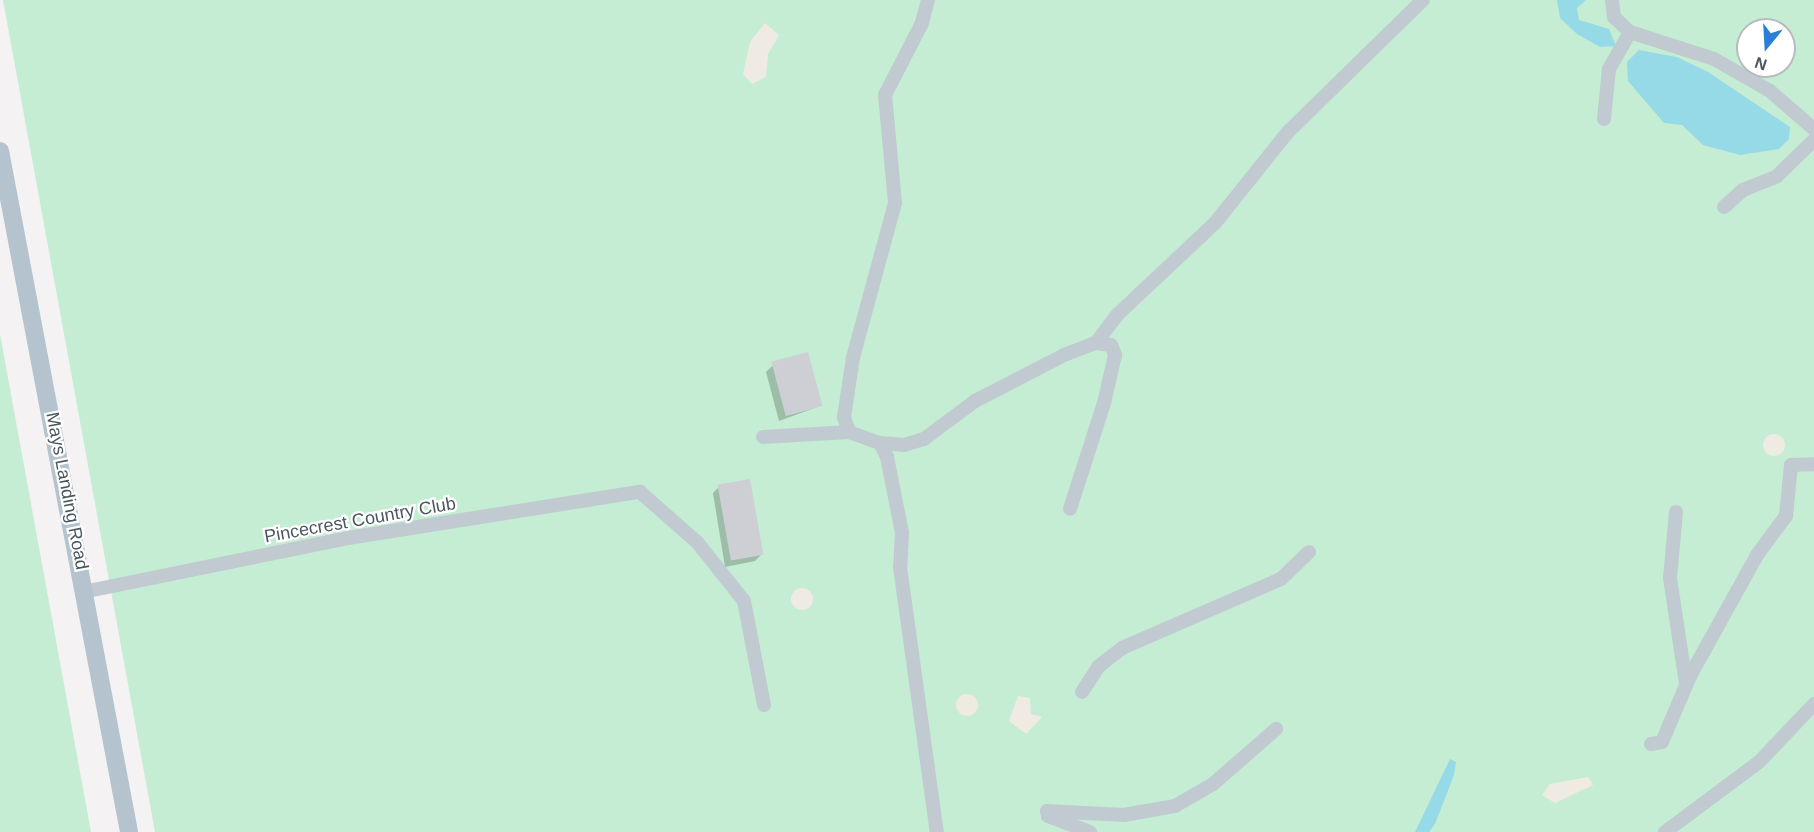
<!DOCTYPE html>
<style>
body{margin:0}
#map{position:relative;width:1814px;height:832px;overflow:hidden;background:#f4f2f2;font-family:Arial,sans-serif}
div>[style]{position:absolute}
.green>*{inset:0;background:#c5edd3}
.sand>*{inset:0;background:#f0ebe2}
.round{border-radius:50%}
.water>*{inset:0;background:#96dae7}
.shadow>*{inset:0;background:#0003}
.building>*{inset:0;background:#cdcfd4;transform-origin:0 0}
.minor>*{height:14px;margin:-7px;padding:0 7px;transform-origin:7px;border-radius:7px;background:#c1cad0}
.major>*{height:18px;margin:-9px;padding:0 9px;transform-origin:9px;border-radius:9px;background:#b4c3ce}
span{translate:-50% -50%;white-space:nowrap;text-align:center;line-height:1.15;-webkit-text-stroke:4.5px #fff;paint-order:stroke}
.street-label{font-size:18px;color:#4b565f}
.north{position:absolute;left:1736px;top:18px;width:60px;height:60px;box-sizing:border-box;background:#fff;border:2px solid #b7bbbf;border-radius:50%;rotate:198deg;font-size:16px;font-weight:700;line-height:24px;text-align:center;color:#4b565f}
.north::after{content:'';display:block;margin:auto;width:21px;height:27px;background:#287ed9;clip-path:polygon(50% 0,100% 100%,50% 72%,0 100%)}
</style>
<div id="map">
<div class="green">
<div style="clip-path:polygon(evenodd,3px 0,1814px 0,1814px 832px,155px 832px,3px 0,1748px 30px,1784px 30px,1784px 66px,1748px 66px,1748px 30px)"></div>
<div style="clip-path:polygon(0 334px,91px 832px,0 832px)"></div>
</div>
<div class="sand">
<div style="clip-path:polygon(765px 23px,779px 35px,768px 54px,766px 77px,752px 84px,743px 74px,750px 42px)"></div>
<div class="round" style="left:1763px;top:434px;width:22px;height:22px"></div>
<div class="round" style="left:791px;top:588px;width:22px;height:22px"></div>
<div class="round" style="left:956px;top:694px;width:22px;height:22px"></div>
<div style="clip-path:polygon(1018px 696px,1030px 698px,1031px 714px,1042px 717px,1026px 734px,1009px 721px)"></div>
<div style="clip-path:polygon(1588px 777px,1593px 785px,1555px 803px,1542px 795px,1550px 784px)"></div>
</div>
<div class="water">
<div style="clip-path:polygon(1557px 0,1586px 0,1577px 8px,1579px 20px,1609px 29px,1616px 46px,1600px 47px,1577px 34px,1560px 18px)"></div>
<div style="clip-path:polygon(1639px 50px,1677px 57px,1708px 72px,1790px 127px,1789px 139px,1779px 149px,1740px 155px,1703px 145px,1682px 125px,1664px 123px,1628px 81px,1627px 62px)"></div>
<div style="clip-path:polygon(1450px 759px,1456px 762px,1454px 775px,1435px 824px,1429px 832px,1415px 832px)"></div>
</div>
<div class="shadow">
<div style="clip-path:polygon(772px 366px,820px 406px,779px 421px,766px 372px)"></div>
<div style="clip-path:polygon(719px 487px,761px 555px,755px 561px,725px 567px,713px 493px)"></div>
</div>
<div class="building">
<div style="left:808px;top:352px;width:56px;height:38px;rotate:75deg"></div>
<div style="left:750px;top:479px;width:77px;height:33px;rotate:80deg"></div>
</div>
<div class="minor">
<div style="left:928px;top:0;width:24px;rotate:105deg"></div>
<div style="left:922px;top:23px;width:81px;rotate:117.2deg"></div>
<div style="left:885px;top:95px;width:108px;rotate:84.7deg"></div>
<div style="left:895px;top:203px;width:161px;rotate:105.2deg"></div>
<div style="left:853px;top:358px;width:60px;rotate:98.7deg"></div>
<div style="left:844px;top:417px;width:16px;rotate:72deg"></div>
<div style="left:849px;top:432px;width:33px;rotate:20deg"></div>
<div style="left:880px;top:443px;width:16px;rotate:63deg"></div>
<div style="left:887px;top:457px;width:77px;rotate:78.8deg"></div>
<div style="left:902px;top:533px;width:34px;rotate:93deg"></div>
<div style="left:900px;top:567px;width:268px;rotate:82.1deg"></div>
<div style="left:1630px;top:32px;width:88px;rotate:17.8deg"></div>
<div style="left:1714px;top:59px;width:64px;rotate:29.7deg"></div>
<div style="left:1770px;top:91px;width:58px;rotate:40.8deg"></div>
<div style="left:1604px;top:119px;width:50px;rotate:-84.3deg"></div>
<div style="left:1609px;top:69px;width:43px;rotate:-60.4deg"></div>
<div style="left:1630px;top:32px;width:22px;rotate:-137deg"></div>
<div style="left:1614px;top:17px;width:17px;rotate:-97deg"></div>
<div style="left:1724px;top:207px;width:25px;rotate:-42deg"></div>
<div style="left:1743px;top:190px;width:37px;rotate:-22deg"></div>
<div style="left:1777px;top:176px;width:52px;rotate:-44.2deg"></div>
<div style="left:1096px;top:343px;width:35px;rotate:-53deg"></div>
<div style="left:1117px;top:315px;width:134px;rotate:-43.2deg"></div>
<div style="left:1215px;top:223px;width:117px;rotate:-51.3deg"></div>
<div style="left:1288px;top:132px;width:189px;rotate:-44.4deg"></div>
<div style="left:763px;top:437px;width:86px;rotate:-3.3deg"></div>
<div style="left:880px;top:443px;width:24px;rotate:5deg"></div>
<div style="left:904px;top:445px;width:21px;rotate:-17deg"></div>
<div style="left:924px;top:439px;width:64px;rotate:-36.7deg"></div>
<div style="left:975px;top:401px;width:100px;rotate:-27.3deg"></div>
<div style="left:1064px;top:355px;width:34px;rotate:-21deg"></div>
<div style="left:1096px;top:343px;width:15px;rotate:8deg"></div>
<div style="left:1111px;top:345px;width:11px;rotate:68deg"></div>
<div style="left:1115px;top:355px;width:49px;rotate:102.9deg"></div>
<div style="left:1104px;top:403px;width:111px;rotate:107.8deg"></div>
<div style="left:1676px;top:512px;width:66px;rotate:95.2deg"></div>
<div style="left:1670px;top:578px;width:107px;rotate:81.4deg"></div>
<div style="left:88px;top:591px;width:265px;rotate:-11.5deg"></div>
<div style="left:348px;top:538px;width:296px;rotate:-9deg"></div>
<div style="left:640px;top:492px;width:76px;rotate:41.3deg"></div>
<div style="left:697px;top:542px;width:75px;rotate:51.5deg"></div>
<div style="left:744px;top:601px;width:106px;rotate:79.1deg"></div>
<div style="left:1082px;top:692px;width:31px;rotate:-57deg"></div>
<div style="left:1099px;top:666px;width:29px;rotate:-38deg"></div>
<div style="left:1122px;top:648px;width:173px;rotate:-23.5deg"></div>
<div style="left:1281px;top:579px;width:39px;rotate:-44deg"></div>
<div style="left:1651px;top:744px;width:11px;rotate:-10deg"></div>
<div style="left:1662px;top:742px;width:72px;rotate:-67deg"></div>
<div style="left:1690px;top:676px;width:138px;rotate:-61deg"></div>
<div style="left:1757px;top:555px;width:49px;rotate:-53.4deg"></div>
<div style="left:1786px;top:516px;width:51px;rotate:-84.4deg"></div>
<div style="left:1791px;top:465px;width:23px;rotate:-2deg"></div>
<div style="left:1090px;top:832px;width:45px;rotate:-159.1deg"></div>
<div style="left:1048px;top:816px;width:5px;rotate:-101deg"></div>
<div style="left:1047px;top:811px;width:77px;rotate:3deg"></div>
<div style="left:1124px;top:815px;width:52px;rotate:-10deg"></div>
<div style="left:1175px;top:806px;width:44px;rotate:-30.1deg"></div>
<div style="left:1213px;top:784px;width:84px;rotate:-41.1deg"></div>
<div style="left:1665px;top:832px;width:117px;rotate:-36.7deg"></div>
<div style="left:1759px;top:762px;width:80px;rotate:-46.5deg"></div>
</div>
<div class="major">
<div style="left:0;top:151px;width:693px;rotate:79.27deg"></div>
</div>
<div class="street-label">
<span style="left:67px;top:491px;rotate:79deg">Mays Landing Road</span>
<span style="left:360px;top:520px;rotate:-10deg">Pincecrest Country Club</span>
</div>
<div class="north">N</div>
</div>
